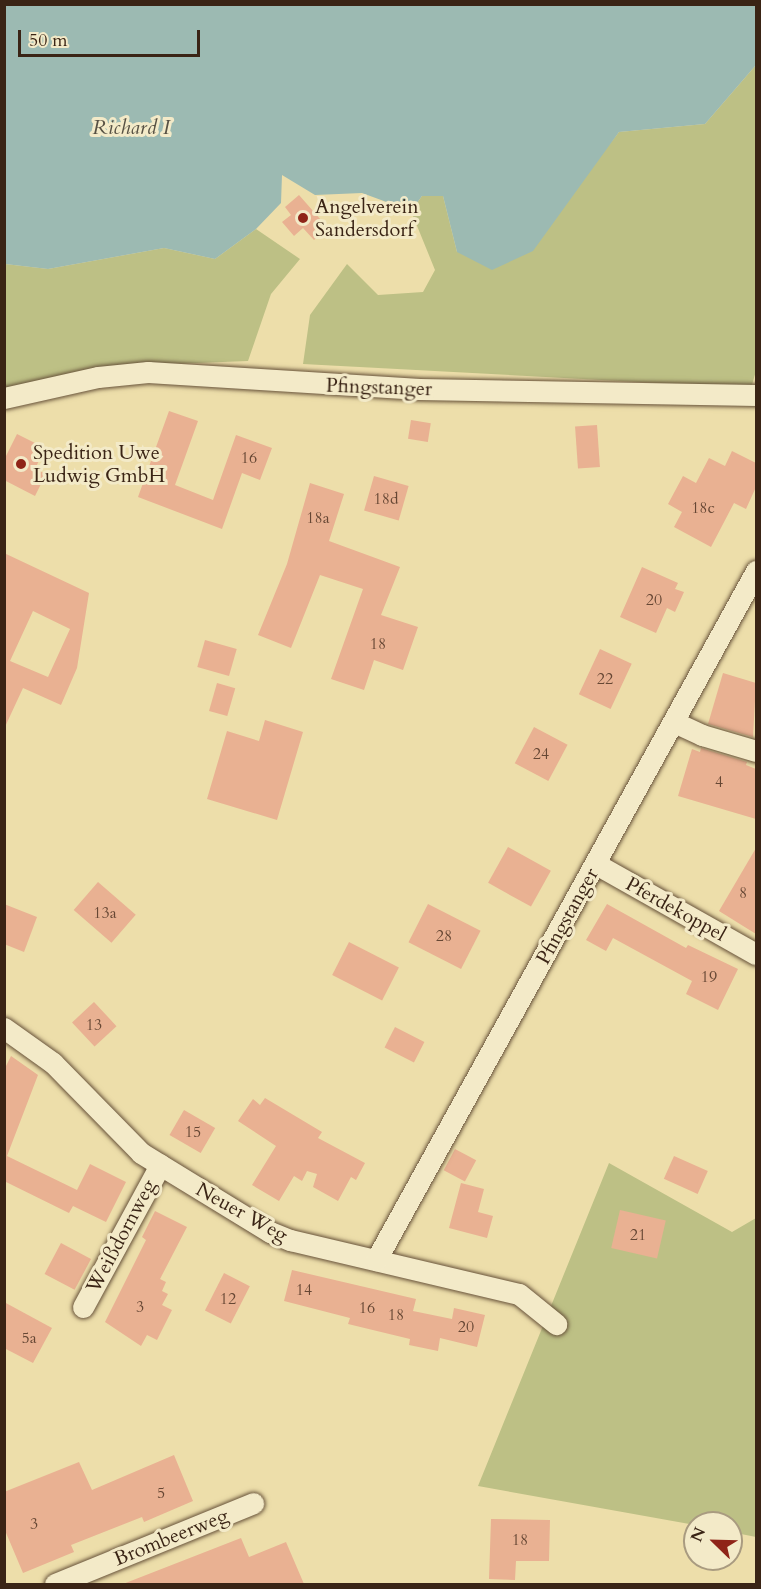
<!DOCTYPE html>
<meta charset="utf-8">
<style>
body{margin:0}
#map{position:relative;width:761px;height:1589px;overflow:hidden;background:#eddeaa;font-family:Cardo,serif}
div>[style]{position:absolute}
.green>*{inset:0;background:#bdc085}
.water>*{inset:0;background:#9cbab2}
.building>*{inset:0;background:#e9b192;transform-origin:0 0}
.roads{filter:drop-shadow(0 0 2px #67523a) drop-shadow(0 0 2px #67523a)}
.minor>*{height:21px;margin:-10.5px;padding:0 10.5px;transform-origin:10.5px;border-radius:10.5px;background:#f3eac8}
.dots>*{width:16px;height:16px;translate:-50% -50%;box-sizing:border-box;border:3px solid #f3eac8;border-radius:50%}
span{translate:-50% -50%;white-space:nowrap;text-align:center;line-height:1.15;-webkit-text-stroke:6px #f3eac8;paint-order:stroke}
.number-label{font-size:16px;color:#664734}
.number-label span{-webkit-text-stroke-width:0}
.poi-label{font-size:20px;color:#3a2415}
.left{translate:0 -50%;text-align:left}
.street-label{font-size:20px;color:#3a2415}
.water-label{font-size:21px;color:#575144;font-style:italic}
.frame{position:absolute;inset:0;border:6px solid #3a2415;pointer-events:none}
.north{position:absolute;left:683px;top:1511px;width:60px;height:60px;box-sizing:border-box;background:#f3eac8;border:2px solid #a99b80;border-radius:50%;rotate:293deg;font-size:16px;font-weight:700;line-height:24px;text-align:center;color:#3a2415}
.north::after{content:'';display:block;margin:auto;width:21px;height:27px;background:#8f2418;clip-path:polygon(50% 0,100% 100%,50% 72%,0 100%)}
.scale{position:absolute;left:18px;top:30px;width:182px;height:27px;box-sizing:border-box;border:3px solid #3a2415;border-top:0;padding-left:8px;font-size:18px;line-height:21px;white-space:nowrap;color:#3a2415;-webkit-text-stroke:4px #f3eac8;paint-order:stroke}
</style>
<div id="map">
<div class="green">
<div style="clip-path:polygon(756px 65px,756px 371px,751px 388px,303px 364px,310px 315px,347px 264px,378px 295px,423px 292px,435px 270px,411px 211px,422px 196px,443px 196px,457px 252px,588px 172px,619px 132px,705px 124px)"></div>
<div style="clip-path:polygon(256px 229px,300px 259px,271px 294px,248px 361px,120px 366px,5px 389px,5px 264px,48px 269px,164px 248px,215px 259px)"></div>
<div style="clip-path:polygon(609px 1163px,732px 1232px,756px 1218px,756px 1537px,731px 1532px,731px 1523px,695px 1525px,478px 1486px)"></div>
</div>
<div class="water">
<div style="clip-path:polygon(5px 4px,755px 5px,756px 65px,705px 124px,619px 132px,533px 251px,492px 270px,457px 252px,443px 196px,422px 196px,411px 211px,362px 193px,315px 195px,282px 175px,281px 203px,256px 229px,215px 259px,164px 248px,48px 269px,5px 264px)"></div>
</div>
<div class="building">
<div style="clip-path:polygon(299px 195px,328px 228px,314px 240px,303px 228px,294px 236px,282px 222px,291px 215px,285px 207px)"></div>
<div style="clip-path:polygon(169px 411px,198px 421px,175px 485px,213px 500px,236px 435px,272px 448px,260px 480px,242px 473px,222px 529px,138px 497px)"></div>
<div style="left:411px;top:420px;width:20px;height:19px;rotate:9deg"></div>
<div style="left:597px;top:425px;width:42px;height:22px;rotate:86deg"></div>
<div style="clip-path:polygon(17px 434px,45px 448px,35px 469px,46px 474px,35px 496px,4px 480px,4px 460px)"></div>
<div style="clip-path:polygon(732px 451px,756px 463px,756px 487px,746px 509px,734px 503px,711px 547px,674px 527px,682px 512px,668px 504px,683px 476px,696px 483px,709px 458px,725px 466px)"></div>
<div style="left:374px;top:476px;width:36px;height:36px;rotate:16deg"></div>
<div style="clip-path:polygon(310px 483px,344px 494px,329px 541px,400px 567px,381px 615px,418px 627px,403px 670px,374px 660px,364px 690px,331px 679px,363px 589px,320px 575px,291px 648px,258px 635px,287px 564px)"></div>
<div style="clip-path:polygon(evenodd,4px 553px,89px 593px,77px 668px,61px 705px,23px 688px,4px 729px,4px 553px,33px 611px,70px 629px,48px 677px,10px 661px,33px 611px)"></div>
<div style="clip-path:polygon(642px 567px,678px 583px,675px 589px,684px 592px,675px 612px,667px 608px,656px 633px,620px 617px)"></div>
<div style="left:205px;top:640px;width:33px;height:28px;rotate:16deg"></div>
<div style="left:600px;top:649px;width:35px;height:50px;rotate:25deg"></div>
<div style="clip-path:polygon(723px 673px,756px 683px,753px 737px,708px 724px)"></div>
<div style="left:217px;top:683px;width:19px;height:29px;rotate:16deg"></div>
<div style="clip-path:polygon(265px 720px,303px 732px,277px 820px,207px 799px,227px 731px,259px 741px)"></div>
<div style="left:534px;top:727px;width:38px;height:41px;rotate:28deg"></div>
<div style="clip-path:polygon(701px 748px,747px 762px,746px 765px,756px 769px,756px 819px,678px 796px,692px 749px,700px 752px)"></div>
<div style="left:508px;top:847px;width:49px;height:41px;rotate:29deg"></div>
<div style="clip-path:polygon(756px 848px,756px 934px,719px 911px)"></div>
<div style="left:98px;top:882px;width:50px;height:37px;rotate:41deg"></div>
<div style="clip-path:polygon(4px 904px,37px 917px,24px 952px,4px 944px)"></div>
<div style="left:428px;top:904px;width:59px;height:43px;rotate:27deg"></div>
<div style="clip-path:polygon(607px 904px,686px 948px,688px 945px,738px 969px,718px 1010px,686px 994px,692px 981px,613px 938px,606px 951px,586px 940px)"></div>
<div style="left:349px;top:942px;width:56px;height:37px;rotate:27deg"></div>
<div style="left:94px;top:1002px;width:33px;height:30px;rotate:47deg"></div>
<div style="left:395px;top:1027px;width:33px;height:23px;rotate:27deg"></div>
<div style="clip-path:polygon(11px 1056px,38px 1075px,7px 1156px,77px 1190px,90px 1164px,126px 1182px,106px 1222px,73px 1206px,69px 1213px,4px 1181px,4px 1070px)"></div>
<div style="clip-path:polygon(265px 1098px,322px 1132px,318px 1138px,365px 1163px,356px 1180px,351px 1177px,338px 1201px,313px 1187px,317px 1174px,307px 1171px,302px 1181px,294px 1176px,279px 1201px,252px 1185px,276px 1146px,238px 1121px,253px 1099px,260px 1105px)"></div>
<div style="left:184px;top:1110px;width:36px;height:29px;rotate:30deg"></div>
<div style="left:455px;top:1149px;width:24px;height:24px;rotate:28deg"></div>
<div style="left:674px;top:1156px;width:37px;height:25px;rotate:24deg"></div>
<div style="clip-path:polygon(461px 1183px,484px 1189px,478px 1212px,493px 1216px,487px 1238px,449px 1228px)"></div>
<div style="left:620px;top:1210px;width:47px;height:39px;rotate:13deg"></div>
<div style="clip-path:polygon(155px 1211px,187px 1227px,160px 1279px,166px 1282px,162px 1291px,168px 1294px,162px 1305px,172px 1310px,157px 1340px,147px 1335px,141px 1346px,105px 1322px,146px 1240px,142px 1237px)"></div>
<div style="left:61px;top:1243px;width:34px;height:35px;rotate:28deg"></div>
<div style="clip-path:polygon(292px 1270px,416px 1299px,413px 1311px,452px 1319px,454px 1308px,485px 1315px,477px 1347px,440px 1338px,438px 1351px,409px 1345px,410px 1339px,348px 1324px,350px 1318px,284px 1301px)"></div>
<div style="left:224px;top:1273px;width:29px;height:42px;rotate:27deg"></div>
<div style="clip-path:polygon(4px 1302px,52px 1328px,33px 1363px,4px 1348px)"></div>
<div style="clip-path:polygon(174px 1455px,193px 1501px,144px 1522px,142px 1517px,71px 1545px,74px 1552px,23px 1573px,4px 1528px,4px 1492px,79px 1462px,92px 1490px)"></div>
<div style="clip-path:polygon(491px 1519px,550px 1520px,549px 1561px,516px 1561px,515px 1580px,489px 1579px)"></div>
<div style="clip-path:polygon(241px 1538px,249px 1557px,286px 1542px,304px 1584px,123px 1584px)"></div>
</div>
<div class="roads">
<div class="minor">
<div style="left:4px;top:398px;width:96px;rotate:-12.6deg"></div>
<div style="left:98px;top:377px;width:50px;rotate:-5.7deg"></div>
<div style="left:148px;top:372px;width:272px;rotate:3.6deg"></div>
<div style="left:419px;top:389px;width:337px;rotate:1deg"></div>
<div style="left:674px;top:722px;width:31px;rotate:25deg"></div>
<div style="left:702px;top:735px;width:56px;rotate:16.5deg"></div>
<div style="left:596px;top:864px;width:184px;rotate:29.4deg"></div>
<div style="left:4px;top:1028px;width:60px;rotate:35.5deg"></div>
<div style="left:53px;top:1063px;width:126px;rotate:45.6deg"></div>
<div style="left:141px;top:1153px;width:151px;rotate:31.5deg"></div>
<div style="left:270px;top:1232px;width:22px;rotate:22deg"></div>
<div style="left:290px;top:1240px;width:235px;rotate:13.3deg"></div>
<div style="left:519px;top:1294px;width:48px;rotate:39deg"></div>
<div style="left:376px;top:1260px;width:787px;rotate:-61.12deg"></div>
<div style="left:83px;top:1307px;width:162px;rotate:-61.5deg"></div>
<div style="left:55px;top:1584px;width:214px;rotate:-22.2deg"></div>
</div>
</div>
<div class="dots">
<div style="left:303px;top:218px;background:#8f2418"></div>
<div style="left:21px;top:464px;background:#8f2418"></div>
</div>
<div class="number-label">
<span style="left:249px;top:458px">16</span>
<span style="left:386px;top:499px">18d</span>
<span style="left:703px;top:508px">18c</span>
<span style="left:318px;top:518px">18a</span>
<span style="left:654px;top:600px">20</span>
<span style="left:378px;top:644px">18</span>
<span style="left:605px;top:679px">22</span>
<span style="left:541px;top:754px">24</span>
<span style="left:719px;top:782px">4</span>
<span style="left:743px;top:893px">8</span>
<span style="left:105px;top:913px">13a</span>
<span style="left:444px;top:936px">28</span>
<span style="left:709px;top:977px">19</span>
<span style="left:94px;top:1025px">13</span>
<span style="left:193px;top:1132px">15</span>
<span style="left:638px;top:1235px">21</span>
<span style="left:304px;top:1290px">14</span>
<span style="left:228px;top:1299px">12</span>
<span style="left:140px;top:1307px">3</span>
<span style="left:367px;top:1308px">16</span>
<span style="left:396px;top:1315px">18</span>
<span style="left:466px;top:1327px">20</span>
<span style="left:29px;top:1338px">5a</span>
<span style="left:161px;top:1493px">5</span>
<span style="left:34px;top:1524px">3</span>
<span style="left:520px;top:1540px">18</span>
</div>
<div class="poi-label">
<span class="left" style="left:315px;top:218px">Angelverein<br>Sandersdorf</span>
<span class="left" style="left:33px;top:464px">Spedition Uwe<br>Ludwig GmbH</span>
</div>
<div class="street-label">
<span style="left:379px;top:387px;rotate:2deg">Pfingstanger</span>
<span style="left:676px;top:909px;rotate:29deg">Pferdekoppel</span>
<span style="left:567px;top:916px;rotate:-61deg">Pfingstanger</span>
<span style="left:242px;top:1212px;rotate:29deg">Neuer Weg</span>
<span style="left:121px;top:1236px;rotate:-62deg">Weißdornweg</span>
<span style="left:171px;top:1537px;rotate:-22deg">Brombeerweg</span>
</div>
<div class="water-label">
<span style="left:131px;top:128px">Richard I</span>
</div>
<div class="frame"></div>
<div class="north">N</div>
<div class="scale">50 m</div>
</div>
